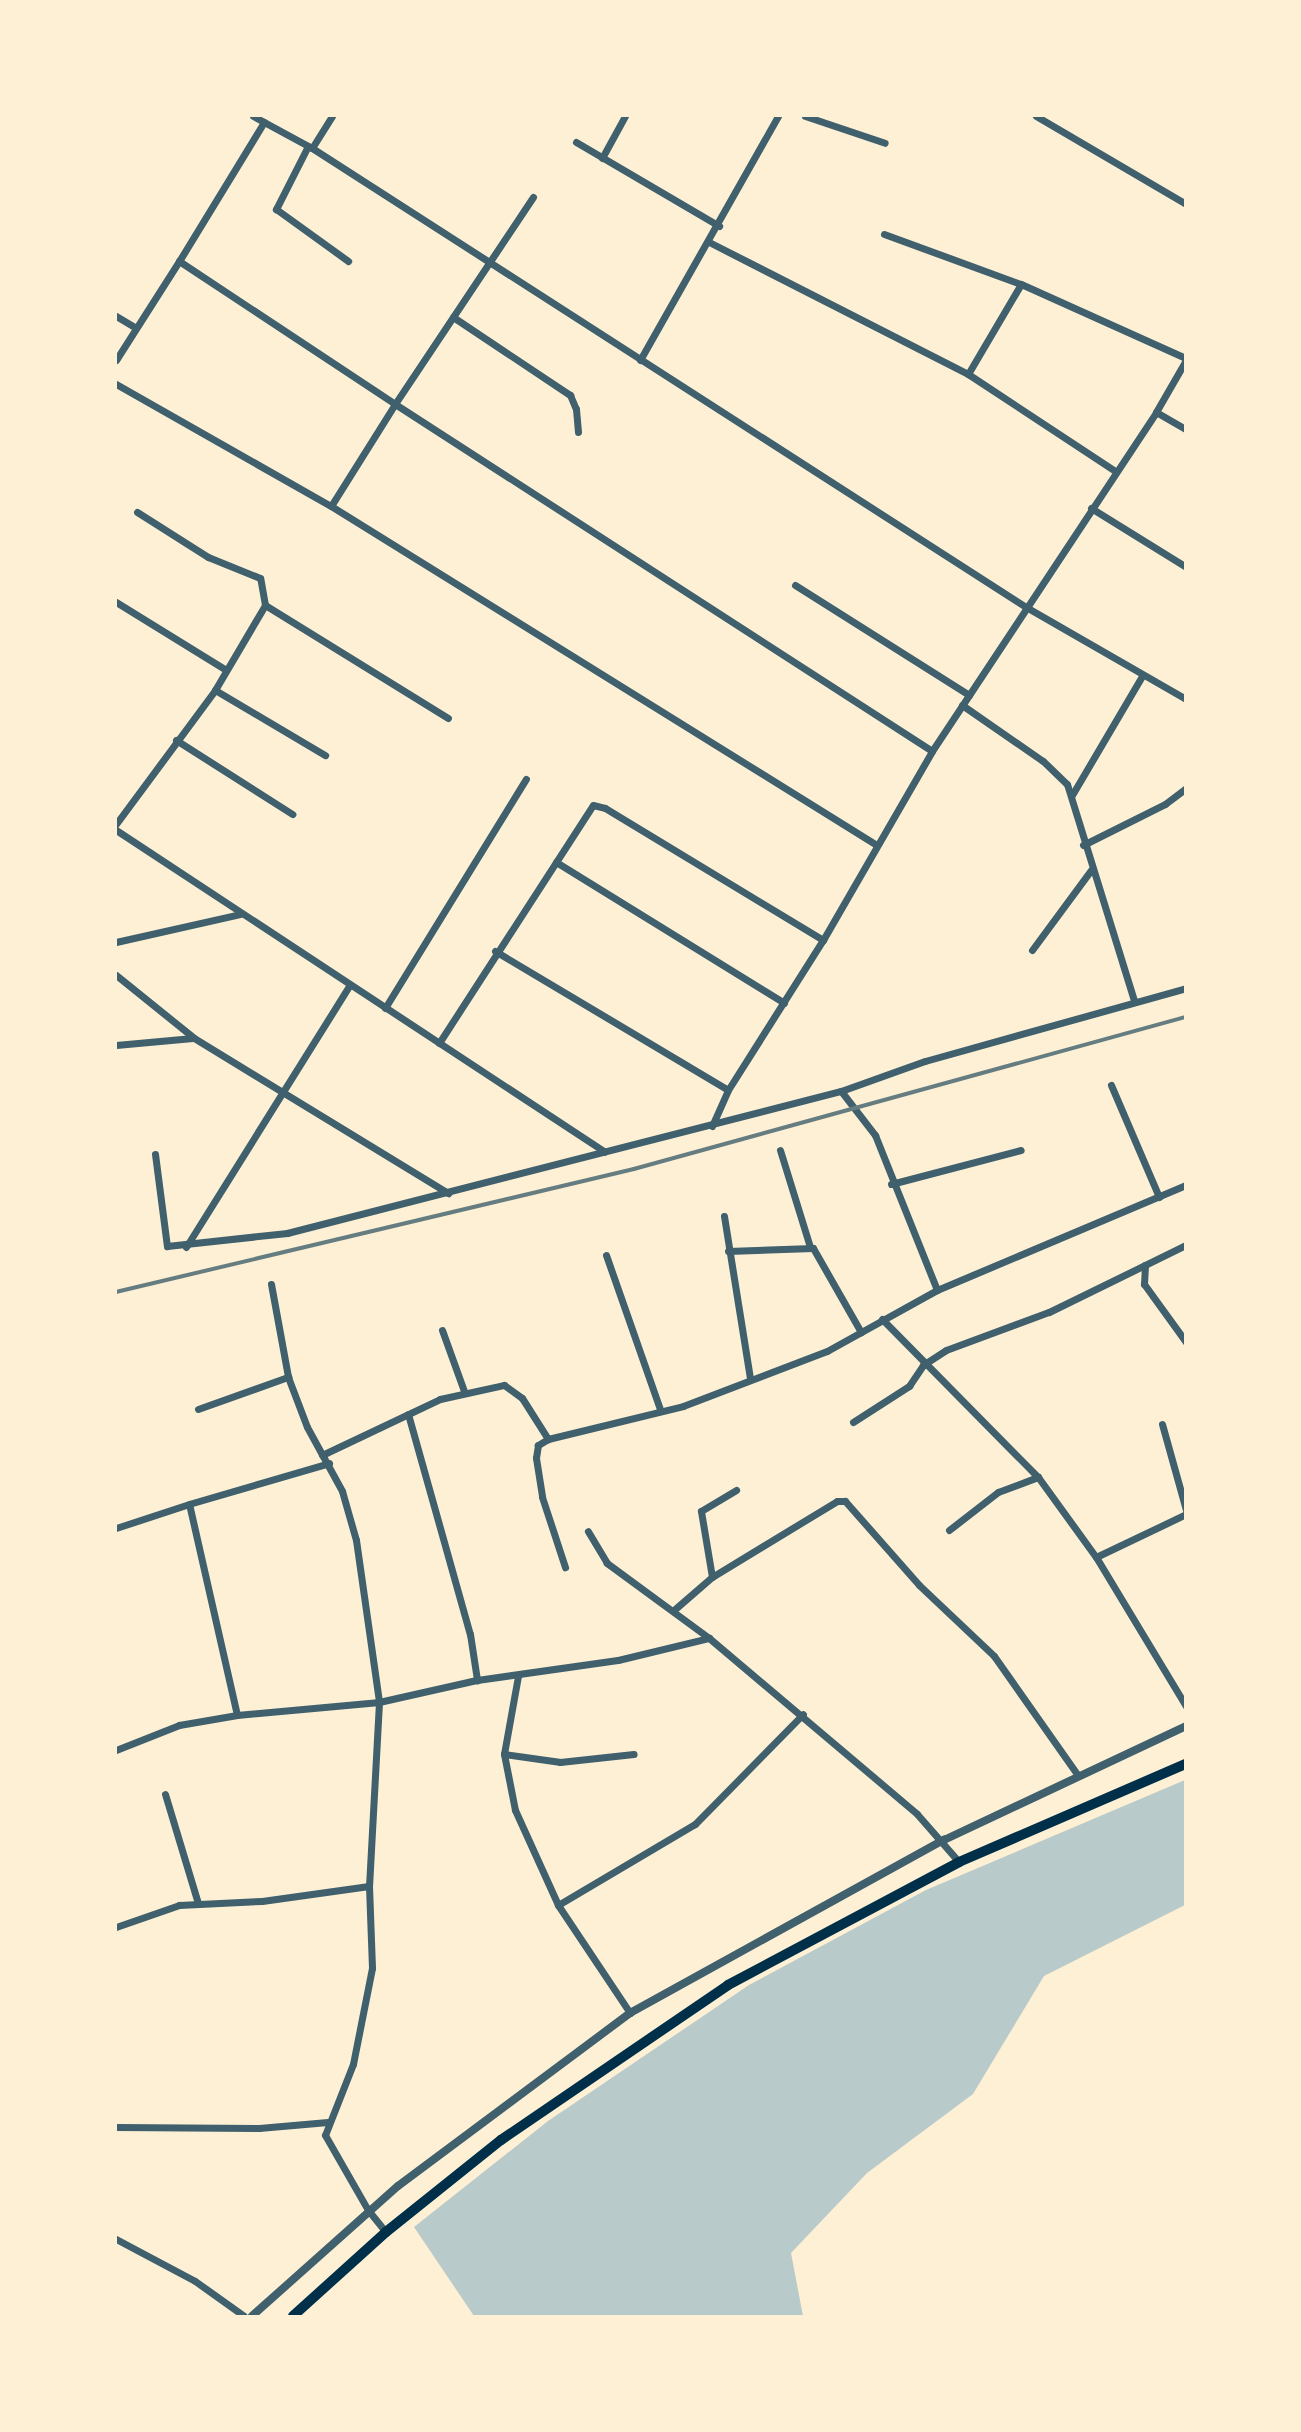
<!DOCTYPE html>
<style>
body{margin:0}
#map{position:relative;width:1301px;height:2432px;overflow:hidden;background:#fdf0d5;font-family:"Sofia Sans Condensed",sans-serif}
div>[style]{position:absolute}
.green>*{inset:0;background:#b9caca}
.minor>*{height:7px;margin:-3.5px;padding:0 3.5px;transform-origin:3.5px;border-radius:3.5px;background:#3f606c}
.tertiary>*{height:8px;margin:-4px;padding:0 4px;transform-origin:4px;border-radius:4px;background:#3f606c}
.trunk>*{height:10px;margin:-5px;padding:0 5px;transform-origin:5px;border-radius:5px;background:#003049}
.rail>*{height:3.5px;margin:-1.75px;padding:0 1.75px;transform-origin:1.75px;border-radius:1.75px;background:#657d81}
span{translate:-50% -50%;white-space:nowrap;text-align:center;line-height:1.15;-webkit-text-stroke:7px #fdf0d5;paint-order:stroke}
.frame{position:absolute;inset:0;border:117px solid #fdf0d5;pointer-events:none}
</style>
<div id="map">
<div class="green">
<div style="clip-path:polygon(1185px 1780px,1185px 1905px,1044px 1976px,973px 2094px,867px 2173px,791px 2253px,803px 2316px,474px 2316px,414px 2227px,548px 2121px,749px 1985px,926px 1890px)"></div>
</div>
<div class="minor">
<div style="left:253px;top:116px;width:67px;rotate:28.5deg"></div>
<div style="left:312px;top:148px;width:849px;rotate:32.74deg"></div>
<div style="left:1026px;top:607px;width:185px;rotate:29.9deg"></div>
<div style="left:805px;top:116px;width:84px;rotate:18.6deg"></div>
<div style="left:1036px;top:116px;width:174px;rotate:30.4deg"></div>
<div style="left:264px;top:122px;width:163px;rotate:121.4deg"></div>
<div style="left:179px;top:261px;width:259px;rotate:33.5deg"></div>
<div style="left:395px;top:404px;width:120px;rotate:122.1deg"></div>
<div style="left:576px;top:142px;width:166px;rotate:30.4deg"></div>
<div style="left:308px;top:146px;width:71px;rotate:116.9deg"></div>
<div style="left:276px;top:209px;width:89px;rotate:35.8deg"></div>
<div style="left:312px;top:148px;width:38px;rotate:-58deg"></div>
<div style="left:602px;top:158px;width:48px;rotate:-61.3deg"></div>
<div style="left:533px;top:197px;width:249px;rotate:123.7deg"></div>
<div style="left:395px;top:404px;width:639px;rotate:32.87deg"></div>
<div style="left:884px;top:234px;width:146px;rotate:20.1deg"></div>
<div style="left:1021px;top:284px;width:181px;rotate:24.2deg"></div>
<div style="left:709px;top:242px;width:291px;rotate:27deg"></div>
<div style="left:968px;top:374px;width:176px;rotate:33.4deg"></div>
<div style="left:116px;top:316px;width:23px;rotate:31deg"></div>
<div style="left:453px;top:317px;width:141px;rotate:33.7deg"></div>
<div style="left:570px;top:395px;width:15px;rotate:67deg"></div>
<div style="left:576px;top:409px;width:23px;rotate:85deg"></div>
<div style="left:116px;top:360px;width:117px;rotate:-57.5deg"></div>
<div style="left:640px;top:360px;width:280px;rotate:-60.5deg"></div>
<div style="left:968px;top:374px;width:104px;rotate:-59.5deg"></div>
<div style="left:116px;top:384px;width:247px;rotate:29.6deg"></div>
<div style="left:331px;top:506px;width:640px;rotate:31.85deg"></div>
<div style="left:1156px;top:412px;width:34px;rotate:30deg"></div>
<div style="left:1091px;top:508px;width:112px;rotate:31.8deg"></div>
<div style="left:795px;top:585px;width:206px;rotate:32.3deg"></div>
<div style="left:116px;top:602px;width:129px;rotate:31.7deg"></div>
<div style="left:265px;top:605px;width:215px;rotate:31.7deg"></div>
<div style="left:215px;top:690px;width:128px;rotate:30.6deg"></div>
<div style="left:962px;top:705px;width:98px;rotate:34.7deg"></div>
<div style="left:1043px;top:761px;width:33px;rotate:44deg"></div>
<div style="left:1067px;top:784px;width:227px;rotate:72.8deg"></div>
<div style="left:176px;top:740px;width:138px;rotate:32.5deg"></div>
<div style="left:1072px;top:795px;width:138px;rotate:-59.5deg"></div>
<div style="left:116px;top:824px;width:167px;rotate:-53.5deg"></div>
<div style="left:215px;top:690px;width:99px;rotate:-59.5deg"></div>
<div style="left:265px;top:605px;width:27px;rotate:-100deg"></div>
<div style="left:260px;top:578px;width:56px;rotate:-158deg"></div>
<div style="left:208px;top:557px;width:84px;rotate:-147.6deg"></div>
<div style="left:116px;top:830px;width:585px;rotate:33.36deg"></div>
<div style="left:1083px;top:845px;width:92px;rotate:-26.6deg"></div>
<div style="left:1165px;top:804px;width:26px;rotate:-37deg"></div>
<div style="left:556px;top:862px;width:268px;rotate:31.7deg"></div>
<div style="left:116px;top:942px;width:127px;rotate:-12.7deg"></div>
<div style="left:1032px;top:950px;width:99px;rotate:-53.6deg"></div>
<div style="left:495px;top:951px;width:271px;rotate:30.8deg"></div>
<div style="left:116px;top:975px;width:100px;rotate:38.9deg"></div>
<div style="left:194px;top:1038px;width:298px;rotate:31.4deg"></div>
<div style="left:385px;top:1008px;width:269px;rotate:-58.4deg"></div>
<div style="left:439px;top:1043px;width:283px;rotate:-57.1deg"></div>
<div style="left:593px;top:805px;width:12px;rotate:14deg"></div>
<div style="left:605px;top:808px;width:255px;rotate:31.2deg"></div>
<div style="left:116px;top:1045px;width:77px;rotate:-5.2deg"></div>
<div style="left:1111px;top:1085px;width:122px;rotate:66.8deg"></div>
<div style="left:841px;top:1091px;width:56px;rotate:52.3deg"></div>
<div style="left:875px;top:1135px;width:167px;rotate:68.2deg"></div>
<div style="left:712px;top:1126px;width:39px;rotate:-66deg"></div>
<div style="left:728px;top:1090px;width:178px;rotate:-57.7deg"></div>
<div style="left:823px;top:940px;width:218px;rotate:-60deg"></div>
<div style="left:932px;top:751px;width:406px;rotate:-56.5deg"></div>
<div style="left:1156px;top:412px;width:60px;rotate:-60deg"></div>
<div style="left:780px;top:1150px;width:102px;rotate:72.8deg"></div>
<div style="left:155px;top:1154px;width:93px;rotate:82.6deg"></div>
<div style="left:167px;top:1246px;width:121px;rotate:-6.2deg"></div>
<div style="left:287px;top:1233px;width:572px;rotate:-14.38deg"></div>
<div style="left:841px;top:1091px;width:89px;rotate:-19.7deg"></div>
<div style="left:925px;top:1061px;width:271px;rotate:-15.6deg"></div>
<div style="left:891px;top:1184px;width:134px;rotate:-14.7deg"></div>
<div style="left:724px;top:1216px;width:165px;rotate:80.9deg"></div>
<div style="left:186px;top:1247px;width:309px;rotate:-58deg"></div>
<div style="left:728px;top:1251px;width:85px;rotate:-2deg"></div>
<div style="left:813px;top:1248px;width:97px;rotate:60.3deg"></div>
<div style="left:606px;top:1255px;width:163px;rotate:70.7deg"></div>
<div style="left:1145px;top:1265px;width:19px;rotate:93deg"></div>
<div style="left:1144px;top:1284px;width:72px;rotate:54.1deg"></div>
<div style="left:271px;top:1284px;width:95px;rotate:79.6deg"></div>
<div style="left:288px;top:1377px;width:53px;rotate:69.2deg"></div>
<div style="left:307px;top:1427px;width:73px;rotate:61.3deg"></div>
<div style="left:342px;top:1491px;width:51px;rotate:74.1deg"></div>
<div style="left:356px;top:1540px;width:164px;rotate:81.9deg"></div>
<div style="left:379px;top:1702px;width:100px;rotate:-12.7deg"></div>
<div style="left:477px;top:1680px;width:142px;rotate:-8.1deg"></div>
<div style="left:618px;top:1660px;width:94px;rotate:-13.6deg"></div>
<div style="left:709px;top:1638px;width:127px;rotate:-143.7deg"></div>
<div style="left:607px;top:1563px;width:37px;rotate:-121deg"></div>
<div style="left:882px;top:1319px;width:222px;rotate:45.4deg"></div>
<div style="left:1038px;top:1477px;width:99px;rotate:54.1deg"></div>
<div style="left:1096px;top:1557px;width:174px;rotate:58.9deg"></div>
<div style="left:442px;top:1330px;width:65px;rotate:70.2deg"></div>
<div style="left:198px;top:1409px;width:96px;rotate:-19.6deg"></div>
<div style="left:408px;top:1414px;width:229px;rotate:74.3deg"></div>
<div style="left:470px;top:1634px;width:47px;rotate:81.3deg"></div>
<div style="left:853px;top:1422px;width:67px;rotate:-32.7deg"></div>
<div style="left:909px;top:1386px;width:25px;rotate:-56deg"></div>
<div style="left:923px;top:1365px;width:27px;rotate:-33deg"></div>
<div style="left:946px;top:1350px;width:110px;rotate:-20.3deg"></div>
<div style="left:1049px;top:1312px;width:153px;rotate:-26.1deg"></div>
<div style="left:1162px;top:1424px;width:89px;rotate:74.4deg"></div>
<div style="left:548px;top:1439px;width:12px;rotate:149deg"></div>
<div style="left:538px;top:1445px;width:13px;rotate:99deg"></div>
<div style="left:536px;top:1458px;width:39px;rotate:81deg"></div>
<div style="left:542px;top:1497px;width:74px;rotate:71.8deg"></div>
<div style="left:322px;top:1455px;width:131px;rotate:-25.4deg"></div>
<div style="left:440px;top:1399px;width:66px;rotate:-12.3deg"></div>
<div style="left:504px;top:1385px;width:22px;rotate:36deg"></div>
<div style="left:522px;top:1398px;width:49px;rotate:57.6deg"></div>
<div style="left:548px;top:1439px;width:139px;rotate:-13.7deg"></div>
<div style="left:683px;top:1406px;width:154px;rotate:-20.9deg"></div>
<div style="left:827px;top:1351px;width:126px;rotate:-29deg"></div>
<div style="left:937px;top:1290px;width:270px;rotate:-22.9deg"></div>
<div style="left:116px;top:1528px;width:77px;rotate:-18.2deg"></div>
<div style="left:949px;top:1530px;width:62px;rotate:-37.8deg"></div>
<div style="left:998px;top:1492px;width:43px;rotate:-20.6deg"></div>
<div style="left:1096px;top:1557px;width:100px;rotate:-25.5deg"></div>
<div style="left:712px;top:1577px;width:67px;rotate:-99.5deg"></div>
<div style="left:701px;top:1511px;width:41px;rotate:-31deg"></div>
<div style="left:675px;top:1609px;width:49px;rotate:-40.9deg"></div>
<div style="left:712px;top:1577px;width:146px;rotate:-31.3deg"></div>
<div style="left:837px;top:1501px;width:8px"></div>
<div style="left:845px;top:1501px;width:112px;rotate:48.6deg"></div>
<div style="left:919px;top:1585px;width:103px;rotate:43.4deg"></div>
<div style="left:994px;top:1656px;width:144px;rotate:54.9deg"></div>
<div style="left:709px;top:1638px;width:272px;rotate:40.2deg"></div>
<div style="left:917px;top:1814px;width:64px;rotate:48.8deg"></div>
<div style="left:518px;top:1676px;width:79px;rotate:100.2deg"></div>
<div style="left:504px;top:1754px;width:57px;rotate:78.9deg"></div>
<div style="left:515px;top:1810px;width:104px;rotate:65.6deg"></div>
<div style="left:558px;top:1905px;width:130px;rotate:56.3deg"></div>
<div style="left:237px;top:1715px;width:216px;rotate:-102.8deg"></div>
<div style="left:189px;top:1504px;width:146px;rotate:-16.3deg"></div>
<div style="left:116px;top:1750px;width:68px;rotate:-21.6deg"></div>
<div style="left:179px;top:1725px;width:59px;rotate:-9.8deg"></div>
<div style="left:237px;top:1715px;width:143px;rotate:-5.2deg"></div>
<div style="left:379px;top:1702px;width:184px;rotate:93.1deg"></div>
<div style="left:369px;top:1886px;width:82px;rotate:87.9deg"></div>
<div style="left:372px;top:1968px;width:98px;rotate:101.2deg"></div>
<div style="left:353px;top:2064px;width:76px;rotate:111.5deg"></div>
<div style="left:325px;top:2135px;width:86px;rotate:60.2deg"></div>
<div style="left:368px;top:2210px;width:28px;rotate:51deg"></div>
<div style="left:504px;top:1754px;width:57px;rotate:8.1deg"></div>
<div style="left:560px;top:1762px;width:74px;rotate:-6.2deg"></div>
<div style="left:165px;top:1794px;width:114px;rotate:73.2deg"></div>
<div style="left:558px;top:1905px;width:159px;rotate:-30.6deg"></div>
<div style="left:695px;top:1824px;width:154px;rotate:-45.5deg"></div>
<div style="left:116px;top:1927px;width:67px;rotate:-19.2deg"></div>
<div style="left:179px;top:1905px;width:83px;rotate:-2.8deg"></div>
<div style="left:262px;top:1901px;width:108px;rotate:-8deg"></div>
<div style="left:116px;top:2127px;width:143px;rotate:0.4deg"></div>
<div style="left:259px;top:2128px;width:69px;rotate:-5deg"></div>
<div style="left:116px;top:2239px;width:89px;rotate:28deg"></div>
<div style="left:195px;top:2281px;width:60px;rotate:35.5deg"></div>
</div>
<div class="tertiary">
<div style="left:252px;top:2316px;width:195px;rotate:-41.7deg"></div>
<div style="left:398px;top:2186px;width:289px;rotate:-36.7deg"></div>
<div style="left:630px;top:2013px;width:359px;rotate:-28.9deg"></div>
<div style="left:944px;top:1840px;width:268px;rotate:-25.2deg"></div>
</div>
<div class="trunk">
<div style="left:293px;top:2316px;width:125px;rotate:-42.1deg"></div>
<div style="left:386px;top:2232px;width:147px;rotate:-38.7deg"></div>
<div style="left:501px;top:2140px;width:275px;rotate:-34.3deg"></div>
<div style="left:728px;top:1985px;width:262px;rotate:-28deg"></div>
<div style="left:959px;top:1862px;width:247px;rotate:-23.4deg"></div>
</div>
<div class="rail">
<div style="left:116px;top:1292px;width:532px;rotate:-13.36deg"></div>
<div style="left:634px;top:1169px;width:573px;rotate:-15.4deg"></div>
</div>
<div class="frame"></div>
</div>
